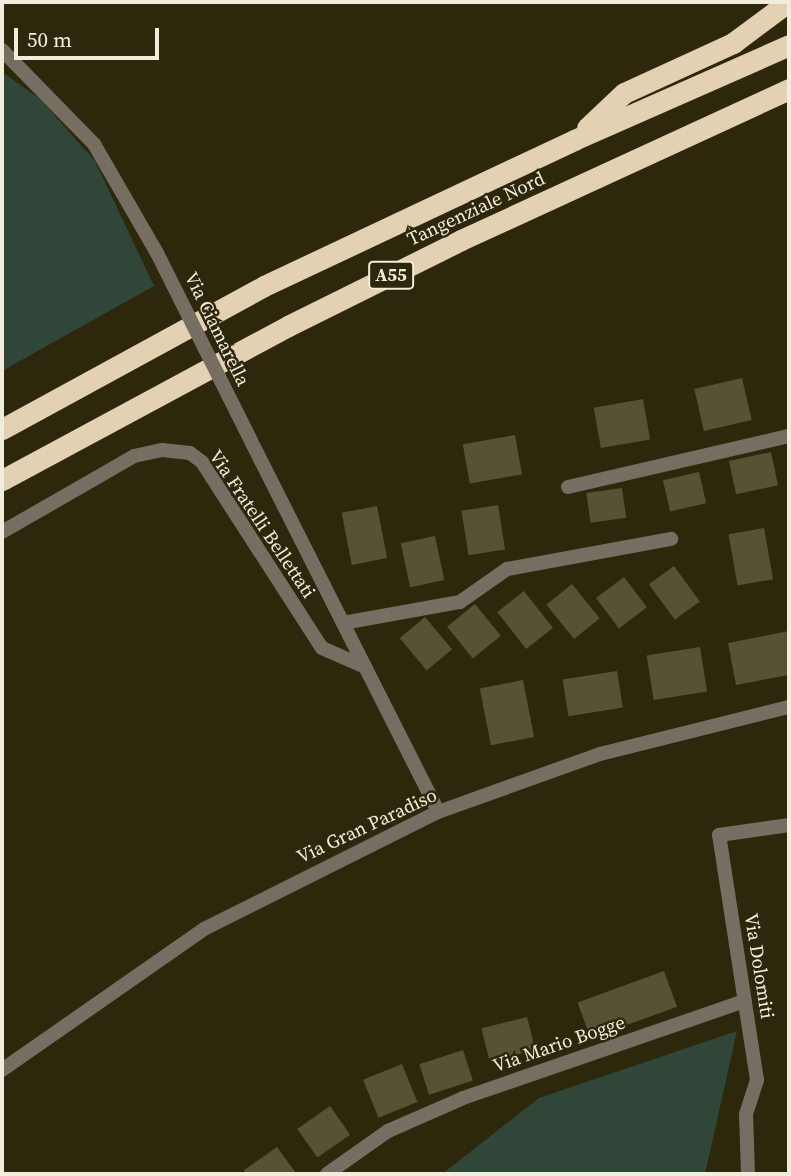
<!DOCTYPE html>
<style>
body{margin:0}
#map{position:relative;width:791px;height:1176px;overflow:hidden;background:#2d280b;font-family:"Source Serif 4",serif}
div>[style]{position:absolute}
.green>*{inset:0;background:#2f4639}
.building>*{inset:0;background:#575234;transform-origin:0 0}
.street>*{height:14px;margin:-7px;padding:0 7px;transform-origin:7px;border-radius:7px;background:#766e62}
.highway>*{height:21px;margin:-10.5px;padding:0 10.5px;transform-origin:10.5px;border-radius:10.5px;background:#e4d0b2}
.street-bridge>*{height:14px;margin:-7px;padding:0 7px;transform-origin:7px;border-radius:7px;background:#766e62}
span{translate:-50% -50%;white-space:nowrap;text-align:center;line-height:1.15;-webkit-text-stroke:5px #2d280b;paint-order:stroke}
.shield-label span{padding:2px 5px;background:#2d280b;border:2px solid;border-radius:5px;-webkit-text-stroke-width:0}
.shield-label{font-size:18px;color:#f0eddc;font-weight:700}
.street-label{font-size:19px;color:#f0eddc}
.frame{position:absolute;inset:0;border:4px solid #f0eddc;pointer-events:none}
.scale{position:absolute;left:14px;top:28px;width:145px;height:32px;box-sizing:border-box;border:4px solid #f0eddc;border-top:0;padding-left:9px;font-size:21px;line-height:24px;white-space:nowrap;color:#f0eddc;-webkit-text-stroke:5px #2d280b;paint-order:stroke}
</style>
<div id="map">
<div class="green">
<div style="clip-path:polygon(2px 72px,40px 99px,95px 161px,154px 286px,2px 371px)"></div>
<div style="clip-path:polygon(737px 1031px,705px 1174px,442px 1174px,539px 1098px)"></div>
</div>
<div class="building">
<div style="left:742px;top:378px;width:43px;height:49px;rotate:77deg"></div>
<div style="left:643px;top:399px;width:41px;height:50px;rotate:80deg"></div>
<div style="left:515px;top:435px;width:40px;height:53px;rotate:80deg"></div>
<div style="left:771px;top:452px;width:34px;height:43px;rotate:78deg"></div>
<div style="left:699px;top:472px;width:32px;height:37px;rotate:77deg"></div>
<div style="left:622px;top:488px;width:30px;height:36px;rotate:82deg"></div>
<div style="left:498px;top:505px;width:45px;height:37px;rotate:81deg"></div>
<div style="left:377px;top:506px;width:53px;height:36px;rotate:79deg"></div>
<div style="left:764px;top:528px;width:52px;height:36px;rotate:80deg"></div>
<div style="left:435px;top:536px;width:45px;height:35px;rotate:78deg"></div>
<div style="left:674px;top:566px;width:44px;height:31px;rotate:54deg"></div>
<div style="left:624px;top:577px;width:38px;height:35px;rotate:53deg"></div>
<div style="left:572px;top:584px;width:44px;height:33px;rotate:51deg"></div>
<div style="left:524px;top:591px;width:47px;height:34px;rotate:52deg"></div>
<div style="left:475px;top:604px;width:41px;height:36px;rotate:51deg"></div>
<div style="left:425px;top:617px;width:42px;height:33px;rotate:50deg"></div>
<div style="clip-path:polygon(789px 631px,789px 675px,736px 685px,728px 643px)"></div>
<div style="left:700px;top:647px;width:45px;height:54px;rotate:81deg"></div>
<div style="left:617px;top:671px;width:37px;height:55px;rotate:81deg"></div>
<div style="left:523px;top:680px;width:58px;height:44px;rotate:79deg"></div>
<div style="left:664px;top:971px;width:38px;height:92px;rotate:70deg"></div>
<div style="left:527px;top:1017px;width:34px;height:47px;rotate:76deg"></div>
<div style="left:463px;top:1050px;width:32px;height:46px;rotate:72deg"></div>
<div style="left:402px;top:1064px;width:41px;height:42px;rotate:68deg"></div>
<div style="left:330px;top:1106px;width:35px;height:40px;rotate:55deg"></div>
<div style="clip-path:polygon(277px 1147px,296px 1173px,246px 1174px,244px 1170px)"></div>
</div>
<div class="street">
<div style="left:2px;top:50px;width:132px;rotate:45.6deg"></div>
<div style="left:94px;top:144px;width:126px;rotate:60deg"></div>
<div style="left:251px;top:441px;width:415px;rotate:63.2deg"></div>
<div style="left:568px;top:487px;width:227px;rotate:-13deg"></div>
<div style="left:2px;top:532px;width:152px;rotate:-29.9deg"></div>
<div style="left:134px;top:456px;width:29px;rotate:-12deg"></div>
<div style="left:162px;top:450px;width:28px;rotate:6deg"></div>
<div style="left:190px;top:453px;width:15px;rotate:37deg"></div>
<div style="left:202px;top:462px;width:221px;rotate:57.2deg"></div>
<div style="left:322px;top:648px;width:47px;rotate:23.8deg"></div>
<div style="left:343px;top:623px;width:119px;rotate:-10.2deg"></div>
<div style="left:460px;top:602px;width:57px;rotate:-35.1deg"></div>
<div style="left:507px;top:569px;width:167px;rotate:-10.4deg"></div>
<div style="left:2px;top:1070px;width:246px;rotate:-34.9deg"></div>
<div style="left:204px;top:929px;width:262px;rotate:-26.6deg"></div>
<div style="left:438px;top:812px;width:172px;rotate:-19.7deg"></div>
<div style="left:600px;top:754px;width:195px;rotate:-14deg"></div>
<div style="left:327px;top:1174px;width:75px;rotate:-35.2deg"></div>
<div style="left:388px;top:1131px;width:82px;rotate:-23.7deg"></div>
<div style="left:463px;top:1098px;width:298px;rotate:-19deg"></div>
<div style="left:748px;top:1174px;width:60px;rotate:-91.9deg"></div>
<div style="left:746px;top:1114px;width:36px;rotate:-72deg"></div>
<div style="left:757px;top:1080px;width:248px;rotate:-98.8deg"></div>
<div style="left:719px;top:835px;width:71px;rotate:-8.1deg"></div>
</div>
<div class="highway">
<div style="left:587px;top:128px;width:51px;rotate:-43.4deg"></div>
<div style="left:624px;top:93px;width:120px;rotate:-24.6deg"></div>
<div style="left:733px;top:43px;width:69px;rotate:-36.7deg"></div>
<div style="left:2px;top:429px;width:298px;rotate:-28.6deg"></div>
<div style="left:264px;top:286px;width:343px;rotate:-25.2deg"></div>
<div style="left:574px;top:140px;width:235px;rotate:-23.8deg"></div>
<div style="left:2px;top:480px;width:325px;rotate:-28.3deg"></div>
<div style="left:288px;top:326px;width:193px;rotate:-26.4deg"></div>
<div style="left:461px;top:240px;width:361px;rotate:-24.7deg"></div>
</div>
<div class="street-bridge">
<div style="left:157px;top:253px;width:210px;rotate:63.4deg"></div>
</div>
<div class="shield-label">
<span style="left:391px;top:275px">A55</span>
</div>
<div class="street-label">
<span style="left:476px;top:209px;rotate:-25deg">Tangenziale Nord</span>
<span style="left:217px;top:329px;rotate:64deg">Via Ciamarella</span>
<span style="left:262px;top:524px;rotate:56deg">Via Fratelli Bellettati</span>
<span style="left:367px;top:826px;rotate:-25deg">Via Gran Paradiso</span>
<span style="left:759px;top:966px;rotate:81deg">Via Dolomiti</span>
<span style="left:559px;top:1044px;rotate:-19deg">Via Mario Bogge</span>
</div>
<div class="frame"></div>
<div class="scale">50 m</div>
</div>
